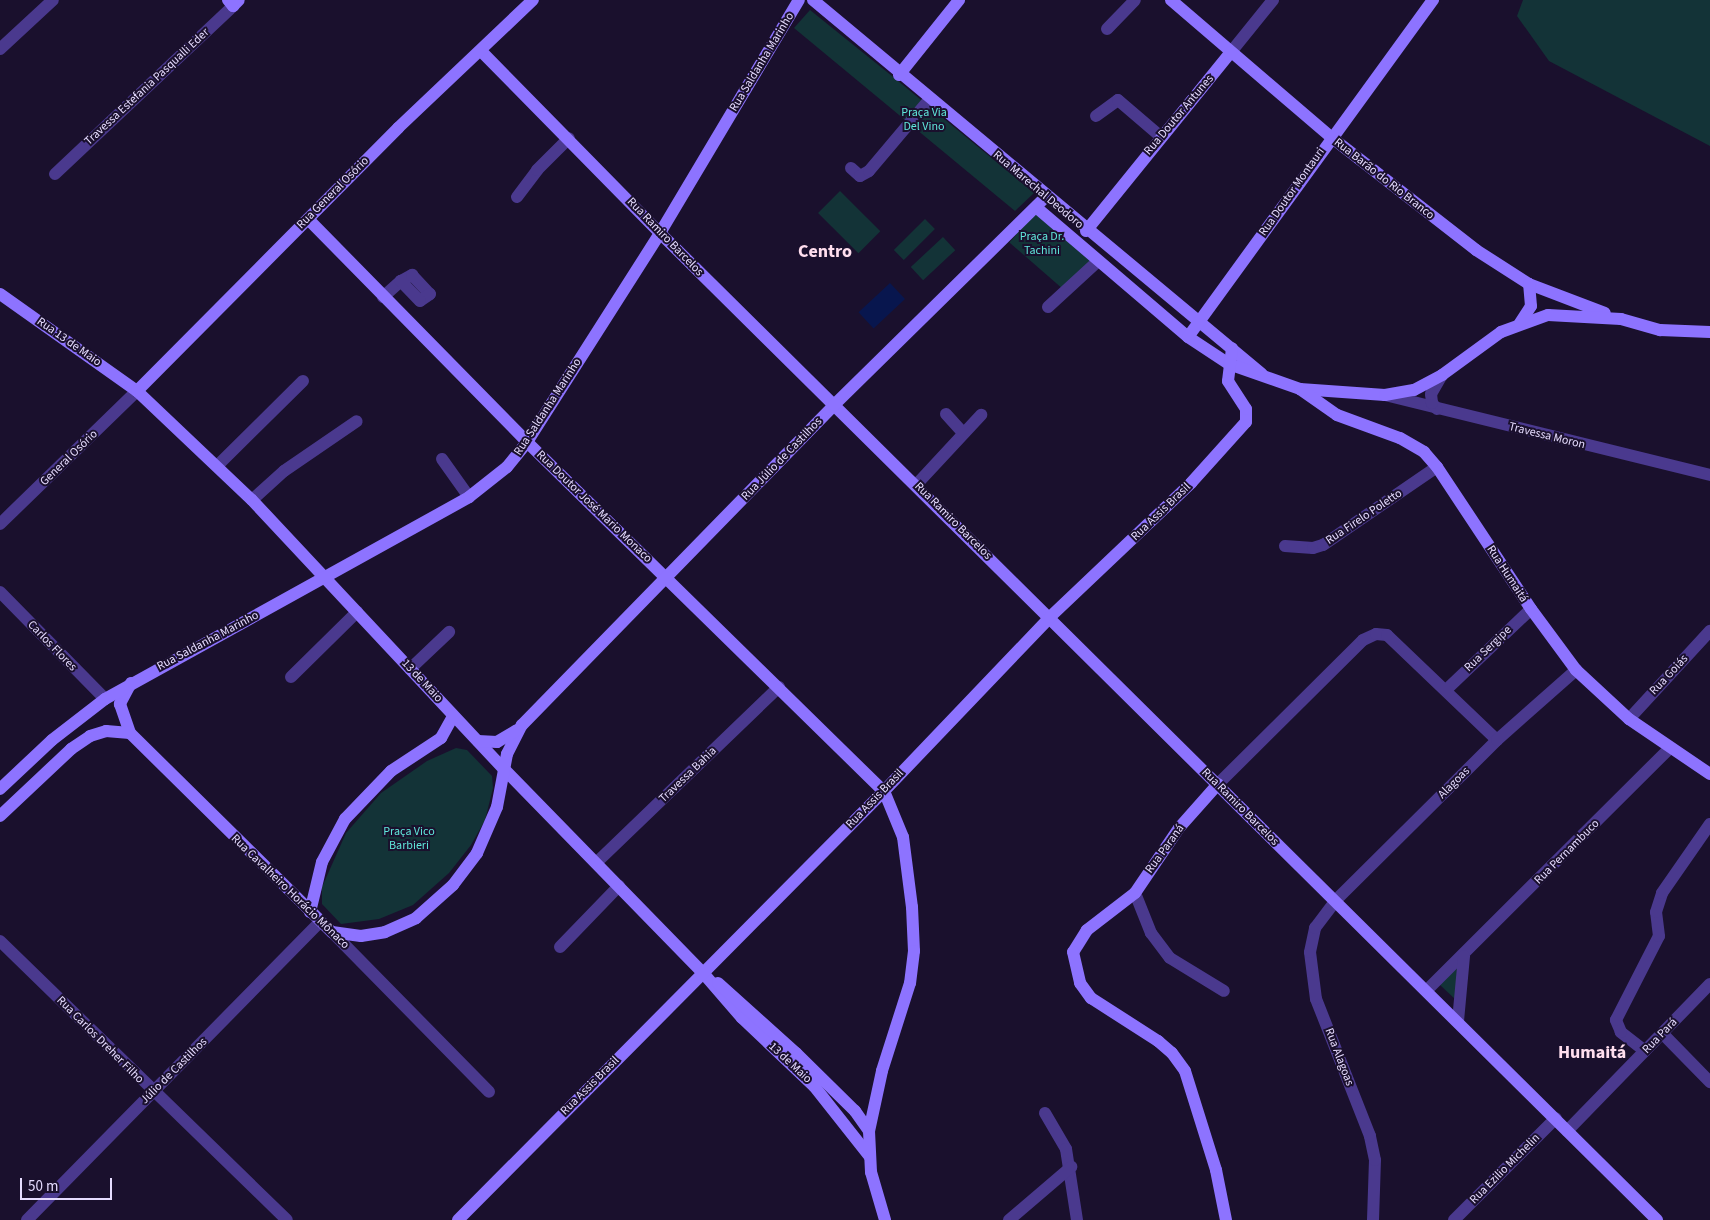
<!DOCTYPE html>
<meta charset="utf-8">
<style>
body{margin:0}
#map{position:relative;width:1710px;height:1220px;overflow:hidden;background:#1a102d;font-family:"Source Sans 3",sans-serif}
div>[style]{position:absolute}
.green>*{inset:0;background:#133337;transform-origin:0 0}
.water>*{inset:0;background:#08164e;transform-origin:0 0}
.street>*{height:12px;margin:-6px;padding:0 6px;transform-origin:6px;border-radius:6px;background:#4a398e}
.secondary>*{height:12px;margin:-6px;padding:0 6px;transform-origin:6px;border-radius:6px;background:#8d73ff}
span{translate:-50% -50%;white-space:nowrap;text-align:center;line-height:1.15;-webkit-text-stroke:4px #1a102d;paint-order:stroke}
.street-label{font-size:12px;color:#e6dcff}
.park-label{font-size:12px;color:#60e7db}
.district-label{font-size:18px;color:#ffdeee;font-weight:700}
.scale{position:absolute;left:20px;top:1178px;width:92px;height:22px;box-sizing:border-box;border:2px solid #e6dcff;border-top:0;padding-left:6px;font-size:15px;line-height:18px;white-space:nowrap;color:#e6dcff;-webkit-text-stroke:4px #1a102d;paint-order:stroke}
</style>
<div id="map">
<div class="green">
<div style="clip-path:polygon(1523px 0,1710px 0,1710px 146px,1549px 61px,1517px 16px)"></div>
<div style="clip-path:polygon(810px 10px,892px 76px,1034px 193px,1015px 211px,794px 28px)"></div>
<div style="left:840px;top:191px;width:57px;height:31px;rotate:45deg"></div>
<div style="left:1035px;top:213px;width:75px;height:39px;rotate:41deg"></div>
<div style="left:925px;top:219px;width:14px;height:44px;rotate:45deg"></div>
<div style="left:943px;top:237px;width:18px;height:44px;rotate:47deg"></div>
<div style="clip-path:polygon(456px 748px,467px 750px,492px 776px,493px 788px,485px 820px,471px 845px,449px 873px,413px 905px,379px 919px,341px 924px,322px 904px,322px 887px,346px 833px,381px 793px,427px 761px)"></div>
<div style="clip-path:polygon(1457px 968px,1456px 1000px,1439px 984px)"></div>
</div>
<div class="water">
<div style="left:890px;top:283px;width:22px;height:43px;rotate:47deg"></div>
</div>
<div class="street">
<div style="left:1107px;top:29px;width:40px;rotate:-46deg"></div>
<div style="left:0;top:49px;width:72px;rotate:-42.8deg"></div>
<div style="left:1231px;top:52px;width:67px;rotate:-51.1deg"></div>
<div style="left:1096px;top:116px;width:27px;rotate:-36deg"></div>
<div style="left:1118px;top:100px;width:55px;rotate:40.6deg"></div>
<div style="left:851px;top:168px;width:12px;rotate:42deg"></div>
<div style="left:860px;top:176px;width:10px;rotate:-29deg"></div>
<div style="left:869px;top:171px;width:93px;rotate:-49.8deg"></div>
<div style="left:55px;top:174px;width:245px;rotate:-43.3deg"></div>
<div style="left:517px;top:197px;width:34px;rotate:-53deg"></div>
<div style="left:537px;top:170px;width:45px;rotate:-45deg"></div>
<div style="left:383px;top:297px;width:24px;rotate:-42deg"></div>
<div style="left:401px;top:281px;width:13px;rotate:-29deg"></div>
<div style="left:412px;top:275px;width:26px;rotate:47deg"></div>
<div style="left:430px;top:294px;width:12px;rotate:145deg"></div>
<div style="left:420px;top:301px;width:28px;rotate:-134deg"></div>
<div style="left:1048px;top:307px;width:68px;rotate:-42.6deg"></div>
<div style="left:1385px;top:395px;width:335px;rotate:13.8deg"></div>
<div style="left:1437px;top:409px;width:8px;rotate:-130deg"></div>
<div style="left:1432px;top:403px;width:9px;rotate:-96deg"></div>
<div style="left:1431px;top:394px;width:22px;rotate:-60deg"></div>
<div style="left:946px;top:414px;width:25px;rotate:48deg"></div>
<div style="left:442px;top:459px;width:47px;rotate:54.6deg"></div>
<div style="left:217px;top:466px;width:121px;rotate:-44.7deg"></div>
<div style="left:916px;top:485px;width:96px;rotate:-47.1deg"></div>
<div style="left:252px;top:500px;width:43px;rotate:-42.2deg"></div>
<div style="left:284px;top:471px;width:88px;rotate:-34.4deg"></div>
<div style="left:0;top:524px;width:191px;rotate:-44.2deg"></div>
<div style="left:1285px;top:546px;width:28px;rotate:4deg"></div>
<div style="left:1313px;top:548px;width:10px;rotate:-17deg"></div>
<div style="left:1323px;top:545px;width:138px;rotate:-34.4deg"></div>
<div style="left:0;top:592px;width:150px;rotate:45.5deg"></div>
<div style="left:410px;top:669px;width:54px;rotate:-43.5deg"></div>
<div style="left:291px;top:677px;width:93px;rotate:-44.6deg"></div>
<div style="left:1446px;top:690px;width:117px;rotate:-43.6deg"></div>
<div style="left:1629px;top:719px;width:120px;rotate:-47.4deg"></div>
<div style="left:1218px;top:784px;width:204px;rotate:-44.8deg"></div>
<div style="left:1363px;top:640px;width:14px;rotate:-25deg"></div>
<div style="left:1376px;top:634px;width:11px;rotate:5deg"></div>
<div style="left:1387px;top:635px;width:152px;rotate:43.7deg"></div>
<div style="left:596px;top:863px;width:254px;rotate:-43.9deg"></div>
<div style="left:1135px;top:893px;width:43px;rotate:68.2deg"></div>
<div style="left:1151px;top:933px;width:31px;rotate:53deg"></div>
<div style="left:1170px;top:958px;width:63px;rotate:31.4deg"></div>
<div style="left:332px;top:932px;width:224px;rotate:45.5deg"></div>
<div style="left:0;top:941px;width:400px;rotate:44.2deg"></div>
<div style="left:560px;top:947px;width:85px;rotate:-46deg"></div>
<div style="left:1427px;top:990px;width:343px;rotate:-44.9deg"></div>
<div style="left:1458px;top:1021px;width:65px;rotate:-84.7deg"></div>
<div style="left:1662px;top:1033px;width:69px;rotate:45.6deg"></div>
<div style="left:1645px;top:1051px;width:31px;rotate:-142deg"></div>
<div style="left:1621px;top:1032px;width:13px;rotate:-113deg"></div>
<div style="left:1616px;top:1020px;width:94px;rotate:-62.9deg"></div>
<div style="left:1659px;top:936px;width:24px;rotate:-97deg"></div>
<div style="left:1656px;top:912px;width:20px;rotate:-72deg"></div>
<div style="left:1662px;top:893px;width:84px;rotate:-55.2deg"></div>
<div style="left:1045px;top:1113px;width:42px;rotate:59.7deg"></div>
<div style="left:1066px;top:1149px;width:72px;rotate:81.2deg"></div>
<div style="left:1567px;top:1131px;width:205px;rotate:-45.8deg"></div>
<div style="left:27px;top:1220px;width:418px;rotate:-45.5deg"></div>
<div style="left:1009px;top:1220px;width:82px;rotate:-40.5deg"></div>
<div style="left:1373px;top:1220px;width:60px;rotate:-88.1deg"></div>
<div style="left:1375px;top:1160px;width:25px;rotate:-102deg"></div>
<div style="left:1370px;top:1136px;width:147px;rotate:-111.5deg"></div>
<div style="left:1316px;top:999px;width:47px;rotate:-97.3deg"></div>
<div style="left:1310px;top:952px;width:25px;rotate:-78deg"></div>
<div style="left:1315px;top:928px;width:35px;rotate:-53deg"></div>
<div style="left:1336px;top:900px;width:227px;rotate:-44.8deg"></div>
<div style="left:1497px;top:740px;width:106px;rotate:-41.5deg"></div>
<div style="left:1454px;top:1220px;width:144px;rotate:-45deg"></div>
</div>
<div class="secondary">
<div style="left:228px;top:0;width:8px;rotate:50deg"></div>
<div style="left:233px;top:6px;width:8px;rotate:-45deg"></div>
<div style="left:813px;top:0;width:584px;rotate:39.79deg"></div>
<div style="left:1171px;top:0;width:211px;rotate:40.6deg"></div>
<div style="left:1331px;top:137px;width:184px;rotate:37.9deg"></div>
<div style="left:1476px;top:250px;width:63px;rotate:32.7deg"></div>
<div style="left:1529px;top:284px;width:81px;rotate:20.9deg"></div>
<div style="left:481px;top:51px;width:255px;rotate:45.5deg"></div>
<div style="left:660px;top:233px;width:1403px;rotate:44.71deg"></div>
<div style="left:899px;top:75px;width:96px;rotate:-51.3deg"></div>
<div style="left:1037px;top:208px;width:199px;rotate:40.5deg"></div>
<div style="left:1188px;top:337px;width:49px;rotate:33.4deg"></div>
<div style="left:1229px;top:364px;width:75px;rotate:19.4deg"></div>
<div style="left:1300px;top:389px;width:85px;rotate:4deg"></div>
<div style="left:1385px;top:395px;width:29px;rotate:-10deg"></div>
<div style="left:1414px;top:390px;width:32px;rotate:-28deg"></div>
<div style="left:1442px;top:375px;width:73px;rotate:-36.1deg"></div>
<div style="left:1501px;top:332px;width:50px;rotate:-19.9deg"></div>
<div style="left:1548px;top:315px;width:73px;rotate:3.1deg"></div>
<div style="left:1621px;top:319px;width:41px;rotate:15.8deg"></div>
<div style="left:1660px;top:330px;width:50px;rotate:2.3deg"></div>
<div style="left:308px;top:219px;width:313px;rotate:45.5deg"></div>
<div style="left:527px;top:442px;width:499px;rotate:44.4deg"></div>
<div style="left:884px;top:791px;width:50px;rotate:67.6deg"></div>
<div style="left:903px;top:837px;width:71px;rotate:82.7deg"></div>
<div style="left:912px;top:907px;width:44px;rotate:87.4deg"></div>
<div style="left:914px;top:951px;width:32px;rotate:97deg"></div>
<div style="left:910px;top:983px;width:92px;rotate:107.7deg"></div>
<div style="left:882px;top:1071px;width:61px;rotate:102.2deg"></div>
<div style="left:869px;top:1131px;width:41px;rotate:87.2deg"></div>
<div style="left:871px;top:1172px;width:50px;rotate:73.7deg"></div>
<div style="left:1086px;top:231px;width:230px;rotate:-51deg"></div>
<div style="left:0;top:294px;width:168px;rotate:35.3deg"></div>
<div style="left:137px;top:391px;width:158px;rotate:43.5deg"></div>
<div style="left:252px;top:500px;width:369px;rotate:46.9deg"></div>
<div style="left:504px;top:769px;width:286px;rotate:45.7deg"></div>
<div style="left:704px;top:974px;width:58px;rotate:49.2deg"></div>
<div style="left:742px;top:1018px;width:99px;rotate:43.4deg"></div>
<div style="left:814px;top:1086px;width:90px;rotate:51.7deg"></div>
<div style="left:1520px;top:323px;width:20px;rotate:-57deg"></div>
<div style="left:1531px;top:306px;width:22px;rotate:-95deg"></div>
<div style="left:1188px;top:337px;width:417px;rotate:-54deg"></div>
<div style="left:1300px;top:389px;width:45px;rotate:35.1deg"></div>
<div style="left:1337px;top:415px;width:67px;rotate:20.1deg"></div>
<div style="left:1400px;top:438px;width:28px;rotate:30deg"></div>
<div style="left:1424px;top:452px;width:20px;rotate:49deg"></div>
<div style="left:1437px;top:467px;width:170px;rotate:56.5deg"></div>
<div style="left:1531px;top:609px;width:76px;rotate:53.6deg"></div>
<div style="left:1576px;top:670px;width:72px;rotate:42.8deg"></div>
<div style="left:1629px;top:719px;width:98px;rotate:34.2deg"></div>
<div style="left:137px;top:391px;width:371px;rotate:-45.2deg"></div>
<div style="left:398px;top:128px;width:186px;rotate:-43.5deg"></div>
<div style="left:131px;top:683px;width:24px;rotate:118deg"></div>
<div style="left:120px;top:704px;width:31px;rotate:71deg"></div>
<div style="left:130px;top:733px;width:284px;rotate:44.6deg"></div>
<div style="left:332px;top:932px;width:29px;rotate:8deg"></div>
<div style="left:361px;top:936px;width:24px;rotate:-9deg"></div>
<div style="left:385px;top:932px;width:34px;rotate:-24deg"></div>
<div style="left:416px;top:918px;width:50px;rotate:-41.7deg"></div>
<div style="left:453px;top:885px;width:40px;rotate:-53deg"></div>
<div style="left:477px;top:853px;width:50px;rotate:-66.5deg"></div>
<div style="left:497px;top:807px;width:54px;rotate:-79.3deg"></div>
<div style="left:507px;top:754px;width:33px;rotate:-63deg"></div>
<div style="left:522px;top:725px;width:447px;rotate:-45.7deg"></div>
<div style="left:834px;top:405px;width:297px;rotate:-44.5deg"></div>
<div style="left:478px;top:741px;width:19px;rotate:3deg"></div>
<div style="left:497px;top:742px;width:23px;rotate:-31deg"></div>
<div style="left:1218px;top:784px;width:59px;rotate:131.6deg"></div>
<div style="left:1179px;top:828px;width:78px;rotate:124.1deg"></div>
<div style="left:1135px;top:893px;width:61px;rotate:142.4deg"></div>
<div style="left:1087px;top:930px;width:26px;rotate:122deg"></div>
<div style="left:1073px;top:952px;width:32px;rotate:77deg"></div>
<div style="left:1080px;top:983px;width:19px;rotate:54deg"></div>
<div style="left:1091px;top:998px;width:80px;rotate:32.7deg"></div>
<div style="left:1158px;top:1041px;width:18px;rotate:41deg"></div>
<div style="left:1172px;top:1053px;width:22px;rotate:54deg"></div>
<div style="left:1185px;top:1071px;width:104px;rotate:72.6deg"></div>
<div style="left:1216px;top:1170px;width:51px;rotate:78.7deg"></div>
<div style="left:0;top:789px;width:71px;rotate:-43.3deg"></div>
<div style="left:52px;top:740px;width:67px;rotate:-37.7deg"></div>
<div style="left:105px;top:699px;width:416px;rotate:-29deg"></div>
<div style="left:469px;top:497px;width:48px;rotate:-38.3deg"></div>
<div style="left:507px;top:467px;width:32px;rotate:-51deg"></div>
<div style="left:527px;top:442px;width:248px;rotate:-57.5deg"></div>
<div style="left:660px;top:233px;width:271px;rotate:-59.2deg"></div>
<div style="left:0;top:816px;width:98px;rotate:-43.3deg"></div>
<div style="left:71px;top:749px;width:23px;rotate:-34deg"></div>
<div style="left:90px;top:736px;width:17px;rotate:-17deg"></div>
<div style="left:106px;top:731px;width:24px;rotate:5deg"></div>
<div style="left:310px;top:912px;width:51px;rotate:-76.5deg"></div>
<div style="left:322px;top:862px;width:49px;rotate:-61.9deg"></div>
<div style="left:345px;top:819px;width:66px;rotate:-46.2deg"></div>
<div style="left:391px;top:771px;width:60px;rotate:-33.4deg"></div>
<div style="left:441px;top:738px;width:25px;rotate:-61deg"></div>
<div style="left:718px;top:983px;width:105px;rotate:41.9deg"></div>
<div style="left:796px;top:1053px;width:83px;rotate:44.5deg"></div>
<div style="left:855px;top:1111px;width:24px;rotate:55deg"></div>
<div style="left:458px;top:1220px;width:605px;rotate:-45.2deg"></div>
<div style="left:884px;top:791px;width:240px;rotate:-46.3deg"></div>
<div style="left:1050px;top:617px;width:195px;rotate:-43.5deg"></div>
<div style="left:1191px;top:483px;width:82px;rotate:-48deg"></div>
<div style="left:1246px;top:422px;width:13px;rotate:-90deg"></div>
<div style="left:1246px;top:409px;width:33px;rotate:-123deg"></div>
<div style="left:1228px;top:381px;width:33px;rotate:-83deg"></div>
</div>
<div class="street-label">
<span style="left:762px;top:62px;rotate:-59deg">Rua Saldanha Marinho</span>
<span style="left:147px;top:87px;rotate:-43deg">Travessa Estefania Pasqualli Eder</span>
<span style="left:1179px;top:115px;rotate:-50deg">Rua Doutor Antunes</span>
<span style="left:1384px;top:179px;rotate:38deg">Rua Barão do Rio Branco</span>
<span style="left:1038px;top:190px;rotate:40deg">Rua Marechal Deodoro</span>
<span style="left:1292px;top:192px;rotate:-55deg">Rua Doutor Montauri</span>
<span style="left:333px;top:193px;rotate:-45deg">Rua General Osório</span>
<span style="left:665px;top:237px;rotate:46deg">Rua Ramiro Barcelos</span>
<span style="left:69px;top:342px;rotate:35deg">Rua 13 de Maio</span>
<span style="left:548px;top:407px;rotate:-57deg">Rua Saldanha Marinho</span>
<span style="left:1547px;top:436px;rotate:14deg">Travessa Moron</span>
<span style="left:69px;top:458px;rotate:-44deg">General Osório</span>
<span style="left:782px;top:459px;rotate:-46deg">Rua Júlio de Castilhos</span>
<span style="left:594px;top:507px;rotate:44deg">Rua Doutor José Mario Monaco</span>
<span style="left:1161px;top:512px;rotate:-44deg">Rua Assis Brasil</span>
<span style="left:1364px;top:517px;rotate:-34deg">Rua Firelo Poletto</span>
<span style="left:953px;top:521px;rotate:45deg">Rua Ramiro Barcelos</span>
<span style="left:1507px;top:574px;rotate:57deg">Rua Humaitá</span>
<span style="left:208px;top:641px;rotate:-28deg">Rua Saldanha Marinho</span>
<span style="left:52px;top:646px;rotate:46deg">Carlos Flores</span>
<span style="left:1488px;top:649px;rotate:-44deg">Rua Sergipe</span>
<span style="left:1669px;top:675px;rotate:-47deg">Rua Goiás</span>
<span style="left:422px;top:681px;rotate:47deg">13 de Maio</span>
<span style="left:688px;top:775px;rotate:-44deg">Travessa Bahia</span>
<span style="left:1454px;top:783px;rotate:-45deg">Alagoas</span>
<span style="left:875px;top:799px;rotate:-46deg">Rua Assis Brasil</span>
<span style="left:1240px;top:807px;rotate:45deg">Rua Ramiro Barcelos</span>
<span style="left:1165px;top:849px;rotate:-54deg">Rua Paraná</span>
<span style="left:1567px;top:852px;rotate:-45deg">Rua Pernambuco</span>
<span style="left:290px;top:892px;rotate:44deg">Rua Cavalheiro Horácio Mônaco</span>
<span style="left:1660px;top:1036px;rotate:-46deg">Rua Pará</span>
<span style="left:100px;top:1040px;rotate:45deg">Rua Carlos Dreher Filho</span>
<span style="left:1339px;top:1057px;rotate:69deg">Rua Alagoas</span>
<span style="left:790px;top:1063px;rotate:43deg">13 de Maio</span>
<span style="left:174px;top:1071px;rotate:-45deg">Júlio de Castilhos</span>
<span style="left:590px;top:1086px;rotate:-45deg">Rua Assis Brasil</span>
<span style="left:1505px;top:1169px;rotate:-45deg">Rua Ezilio Michelin</span>
</div>
<div class="park-label">
<span style="left:924px;top:120px">Praça Via<br>Del Vino</span>
<span style="left:1042px;top:244px">Praça Dr.<br>Tachini</span>
<span style="left:409px;top:839px">Praça Vico<br>Barbieri</span>
</div>
<div class="district-label">
<span style="left:825px;top:252px">Centro</span>
<span style="left:1592px;top:1053px">Humaitá</span>
</div>
<div class="scale">50 m</div>
</div>
